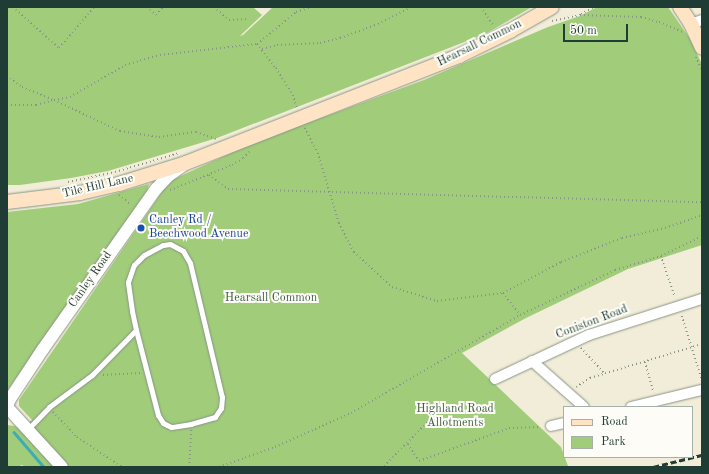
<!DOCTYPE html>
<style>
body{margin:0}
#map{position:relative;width:709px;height:474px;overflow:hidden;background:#f2edd8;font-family:"Old Standard TT",serif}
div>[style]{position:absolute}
.green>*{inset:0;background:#a1cd7a}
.stream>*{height:2.5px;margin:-1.25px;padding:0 1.25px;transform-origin:1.25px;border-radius:1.25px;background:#3cacb7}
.path>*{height:1.5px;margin-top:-0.75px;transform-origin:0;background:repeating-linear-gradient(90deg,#889586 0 1px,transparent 0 4px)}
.roads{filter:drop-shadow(0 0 1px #889586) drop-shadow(0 0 1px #889586)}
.service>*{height:5px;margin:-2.5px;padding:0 2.5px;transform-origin:2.5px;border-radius:2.5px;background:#fff}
.minor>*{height:10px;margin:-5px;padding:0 5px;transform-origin:5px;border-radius:5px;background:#fff}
.tertiary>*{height:12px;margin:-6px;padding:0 6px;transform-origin:6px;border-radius:6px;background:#fff}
.secondary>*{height:14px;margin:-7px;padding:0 7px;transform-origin:7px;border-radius:7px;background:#fee4c5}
.rail>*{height:2.5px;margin-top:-1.25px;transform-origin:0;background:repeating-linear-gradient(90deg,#1f3d34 0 6px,transparent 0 9px)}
.dots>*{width:11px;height:11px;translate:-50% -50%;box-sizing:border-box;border:2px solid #fdfcf7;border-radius:50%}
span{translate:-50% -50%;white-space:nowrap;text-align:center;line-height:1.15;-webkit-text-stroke:4px #fdfcf7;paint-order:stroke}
.street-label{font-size:12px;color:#1f3d34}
.transit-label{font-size:12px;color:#164399}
.left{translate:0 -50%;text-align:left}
.park-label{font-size:12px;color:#406146}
.frame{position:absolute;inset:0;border:8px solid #1f3d34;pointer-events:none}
.legend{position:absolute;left:563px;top:406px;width:130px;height:52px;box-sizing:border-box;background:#fdfcf7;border:1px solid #a4b0a9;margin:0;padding:5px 7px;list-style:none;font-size:12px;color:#1f3d34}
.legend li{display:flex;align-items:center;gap:8px;height:20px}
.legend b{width:20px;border:1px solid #a4b0a9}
.scale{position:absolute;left:563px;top:24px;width:65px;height:18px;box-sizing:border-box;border:2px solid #1f3d34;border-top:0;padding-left:5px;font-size:12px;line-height:14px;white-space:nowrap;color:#1f3d34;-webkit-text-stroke:3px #fdfcf7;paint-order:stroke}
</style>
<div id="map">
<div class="green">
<div style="clip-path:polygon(7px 7px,253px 7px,262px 15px,240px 36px,243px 35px,273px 7px,532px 7px,485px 34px,217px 138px,108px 171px,71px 178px,20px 185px,7px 185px)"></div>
<div style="clip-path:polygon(597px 7px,668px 7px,690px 39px,702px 64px,702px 245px,628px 269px,526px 318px,462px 353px,561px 447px,568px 466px,25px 467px,22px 465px,17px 467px,7px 467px,7px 425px,15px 426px,21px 430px,32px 420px,19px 406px,19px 400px,164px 189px,174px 179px,253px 143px,424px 80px,548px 27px,580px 16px)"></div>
<div style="clip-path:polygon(149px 184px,147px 191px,7px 391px,7px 212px,78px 204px)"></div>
</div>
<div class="stream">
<div style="left:14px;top:432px;width:46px;rotate:49.4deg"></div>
</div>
<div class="path">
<div style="left:13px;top:7px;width:62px;rotate:41.7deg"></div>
<div style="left:59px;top:48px;width:54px;rotate:-49.5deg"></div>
<div style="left:147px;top:7px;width:12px;rotate:42deg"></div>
<div style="left:156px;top:15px;width:11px;rotate:-49deg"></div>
<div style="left:214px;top:7px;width:20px;rotate:41deg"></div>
<div style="left:229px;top:20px;width:18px;rotate:-3deg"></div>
<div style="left:481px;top:7px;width:23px;rotate:56deg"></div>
<div style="left:581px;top:14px;width:15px;rotate:-28deg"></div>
<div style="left:552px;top:21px;width:29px;rotate:-12deg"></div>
<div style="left:580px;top:15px;width:61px;rotate:1.9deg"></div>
<div style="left:641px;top:17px;width:19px;rotate:16deg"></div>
<div style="left:659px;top:22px;width:25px;rotate:23deg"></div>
<div style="left:257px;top:44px;width:31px;rotate:52deg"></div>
<div style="left:276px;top:68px;width:32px;rotate:58deg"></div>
<div style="left:293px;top:95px;width:14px;rotate:73deg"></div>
<div style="left:262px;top:49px;width:16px;rotate:-15deg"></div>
<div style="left:277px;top:45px;width:43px;rotate:-2.7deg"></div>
<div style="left:320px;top:43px;width:21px;rotate:-14deg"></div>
<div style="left:340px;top:38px;width:40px;rotate:-20.2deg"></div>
<div style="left:378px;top:24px;width:38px;rotate:-27deg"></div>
<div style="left:696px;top:57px;width:14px;rotate:65deg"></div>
<div style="left:7px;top:76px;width:19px;rotate:36deg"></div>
<div style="left:22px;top:87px;width:35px;rotate:22deg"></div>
<div style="left:54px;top:100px;width:16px;rotate:-11deg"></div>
<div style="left:70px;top:97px;width:64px;rotate:-30.2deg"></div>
<div style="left:125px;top:65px;width:36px;rotate:-16deg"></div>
<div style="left:160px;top:55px;width:98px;rotate:-6.5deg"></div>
<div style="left:257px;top:44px;width:50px;rotate:-39.4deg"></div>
<div style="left:296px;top:12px;width:16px;rotate:-18deg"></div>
<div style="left:7px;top:105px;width:29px"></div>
<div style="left:36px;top:105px;width:19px;rotate:-16deg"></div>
<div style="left:54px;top:100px;width:73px;rotate:25.2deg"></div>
<div style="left:120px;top:131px;width:39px;rotate:9deg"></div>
<div style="left:159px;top:137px;width:37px;rotate:-8deg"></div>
<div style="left:196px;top:132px;width:21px;rotate:19deg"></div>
<div style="left:305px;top:128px;width:28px;rotate:63deg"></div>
<div style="left:318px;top:153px;width:73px;rotate:73.3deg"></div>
<div style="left:339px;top:223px;width:33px;rotate:63deg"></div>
<div style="left:354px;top:252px;width:52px;rotate:42.6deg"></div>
<div style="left:392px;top:287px;width:47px;rotate:17.3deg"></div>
<div style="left:437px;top:301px;width:66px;rotate:-6.9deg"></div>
<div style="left:503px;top:293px;width:66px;rotate:-28.1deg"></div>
<div style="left:561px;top:262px;width:66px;rotate:-21.5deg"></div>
<div style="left:622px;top:238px;width:44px;rotate:-13.1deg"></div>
<div style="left:665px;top:228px;width:39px;rotate:-19deg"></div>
<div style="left:209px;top:175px;width:24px;rotate:36deg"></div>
<div style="left:228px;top:189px;width:474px;rotate:1.6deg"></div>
<div style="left:68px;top:182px;width:48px;rotate:-12deg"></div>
<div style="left:115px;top:172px;width:67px;rotate:-16.5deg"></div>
<div style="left:170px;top:190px;width:67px;rotate:-22deg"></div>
<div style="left:232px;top:165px;width:13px;rotate:-32deg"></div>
<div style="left:243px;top:158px;width:11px;rotate:-45deg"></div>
<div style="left:119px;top:195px;width:16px;rotate:38deg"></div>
<div style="left:661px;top:256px;width:43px;rotate:71.1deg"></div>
<div style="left:503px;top:293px;width:28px;rotate:52deg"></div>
<div style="left:682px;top:316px;width:67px;rotate:72.6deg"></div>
<div style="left:581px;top:348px;width:34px;rotate:47deg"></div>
<div style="left:645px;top:362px;width:32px;rotate:74deg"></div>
<div style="left:103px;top:375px;width:38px;rotate:-3deg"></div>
<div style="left:576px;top:387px;width:17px;rotate:-33deg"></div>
<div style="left:590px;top:378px;width:117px;rotate:-16.9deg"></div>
<div style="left:53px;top:412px;width:35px;rotate:46deg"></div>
<div style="left:77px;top:437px;width:54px;rotate:33.7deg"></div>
<div style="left:408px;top:444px;width:20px;rotate:57deg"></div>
<div style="left:419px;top:461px;width:96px;rotate:-20.1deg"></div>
<div style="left:509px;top:428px;width:32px;rotate:-2deg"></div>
<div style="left:384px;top:466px;width:84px;rotate:-45.5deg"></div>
<div style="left:189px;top:467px;width:37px;rotate:-87deg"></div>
<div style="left:219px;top:467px;width:59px;rotate:-19.7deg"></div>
<div style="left:275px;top:447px;width:83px;rotate:-24.1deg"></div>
<div style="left:351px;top:413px;width:195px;rotate:-30.1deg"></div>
<div style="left:520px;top:315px;width:105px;rotate:-25.3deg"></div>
<div style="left:615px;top:270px;width:48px;rotate:-16.9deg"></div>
<div style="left:661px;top:256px;width:46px;rotate:-26deg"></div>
</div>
<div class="roads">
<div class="service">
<div style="left:28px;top:429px;width:30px;rotate:-46deg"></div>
<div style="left:49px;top:407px;width:54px;rotate:-36.7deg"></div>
<div style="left:92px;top:375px;width:63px;rotate:-45.6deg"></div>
<div style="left:136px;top:330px;width:19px;rotate:-102deg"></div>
<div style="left:132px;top:311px;width:29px;rotate:-98deg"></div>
<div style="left:128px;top:282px;width:18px;rotate:-71deg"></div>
<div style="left:134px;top:265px;width:14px;rotate:-45deg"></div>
<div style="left:144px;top:255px;width:21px;rotate:-28deg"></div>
<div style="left:163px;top:245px;width:7px;rotate:-8deg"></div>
<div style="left:170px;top:244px;width:15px;rotate:28deg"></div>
<div style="left:183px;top:251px;width:14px;rotate:60deg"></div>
<div style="left:190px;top:263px;width:138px;rotate:76.6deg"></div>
<div style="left:222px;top:397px;width:11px;rotate:95deg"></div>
<div style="left:221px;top:408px;width:11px;rotate:124deg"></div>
<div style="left:215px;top:417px;width:25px;rotate:164deg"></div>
<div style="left:191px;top:424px;width:20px;rotate:171deg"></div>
<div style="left:171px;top:427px;width:9px;rotate:-153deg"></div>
<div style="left:163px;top:423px;width:9px;rotate:-122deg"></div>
<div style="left:158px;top:415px;width:88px;rotate:-104.5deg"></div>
</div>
<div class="minor">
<div style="left:691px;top:24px;width:12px;rotate:-20deg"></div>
<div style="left:532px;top:361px;width:69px;rotate:41.5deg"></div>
<div style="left:495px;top:379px;width:104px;rotate:-25.1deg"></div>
<div style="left:589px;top:335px;width:119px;rotate:-17.7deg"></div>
<div style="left:631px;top:407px;width:73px;rotate:-13.5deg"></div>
<div style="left:551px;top:426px;width:13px;rotate:-13deg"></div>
</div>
<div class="tertiary">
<div style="left:7px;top:406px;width:8px;rotate:-67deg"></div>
<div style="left:10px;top:399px;width:60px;rotate:-56.6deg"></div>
<div style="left:43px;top:349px;width:196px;rotate:-54.8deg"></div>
<div style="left:156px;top:189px;width:16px;rotate:-47deg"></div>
<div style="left:167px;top:177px;width:19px;rotate:-36deg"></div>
<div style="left:7px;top:407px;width:81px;rotate:47.5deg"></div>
</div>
<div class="secondary">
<div style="left:680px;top:7px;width:20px;rotate:57deg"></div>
<div style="left:691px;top:24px;width:26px;rotate:65deg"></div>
<div style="left:7px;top:202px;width:74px;rotate:-7deg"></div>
<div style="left:80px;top:193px;width:40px;rotate:-13deg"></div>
<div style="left:119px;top:184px;width:70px;rotate:-17.4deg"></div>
<div style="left:186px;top:163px;width:293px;rotate:-21.4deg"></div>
<div style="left:459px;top:56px;width:57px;rotate:-26.1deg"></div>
<div style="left:510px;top:31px;width:48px;rotate:-29.7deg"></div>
</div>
</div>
<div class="rail">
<div style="left:653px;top:467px;width:50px;rotate:-13.8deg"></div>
</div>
<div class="dots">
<div style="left:141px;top:228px;background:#1a4fb4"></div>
</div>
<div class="street-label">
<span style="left:480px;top:44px;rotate:-26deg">Hearsall Common</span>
<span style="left:98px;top:187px;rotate:-13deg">Tile Hill Lane</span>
<span style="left:91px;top:280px;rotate:-55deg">Canley Road</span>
<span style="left:592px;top:323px;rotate:-21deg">Coniston Road</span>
</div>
<div class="transit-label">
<span class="left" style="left:149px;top:228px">Canley Rd /<br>Beechwood Avenue</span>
</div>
<div class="park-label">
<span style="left:271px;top:299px">Hearsall Common</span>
<span style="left:455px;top:417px">Highland Road<br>Allotments</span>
</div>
<div class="frame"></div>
<ul class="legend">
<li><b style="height:5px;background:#fee4c5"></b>Road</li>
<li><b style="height:11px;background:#a1cd7a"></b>Park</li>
</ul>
<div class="scale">50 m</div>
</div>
